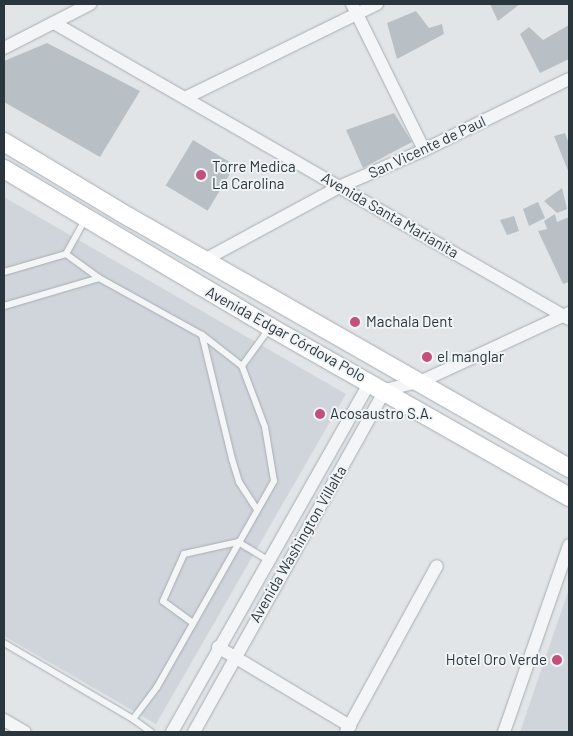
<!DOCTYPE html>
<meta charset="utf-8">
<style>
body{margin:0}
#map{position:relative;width:573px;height:736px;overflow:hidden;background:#e1e5e8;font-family:Barlow,sans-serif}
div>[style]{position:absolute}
.built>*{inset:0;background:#cfd5da}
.building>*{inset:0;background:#b8c0c5;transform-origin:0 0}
.roads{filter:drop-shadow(0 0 1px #a6adb2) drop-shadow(0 0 1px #a6adb2)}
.service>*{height:6px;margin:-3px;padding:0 3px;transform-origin:3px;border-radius:3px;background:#f3f5f7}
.minor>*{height:12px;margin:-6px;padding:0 6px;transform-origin:6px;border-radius:6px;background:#f3f5f7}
.secondary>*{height:18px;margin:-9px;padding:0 9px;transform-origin:9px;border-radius:9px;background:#fff}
.dots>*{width:14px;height:14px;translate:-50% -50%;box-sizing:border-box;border:2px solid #f0f4f6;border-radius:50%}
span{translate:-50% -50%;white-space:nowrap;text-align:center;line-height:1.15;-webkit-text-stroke:4px #f0f4f6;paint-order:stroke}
.street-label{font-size:15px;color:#2a363e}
.poi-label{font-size:15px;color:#2a363e}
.left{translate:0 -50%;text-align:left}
.right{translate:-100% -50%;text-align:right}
.frame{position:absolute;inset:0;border:5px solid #2a363e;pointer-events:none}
</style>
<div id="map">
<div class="built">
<div style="clip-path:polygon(4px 197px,346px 394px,156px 724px,4px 636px)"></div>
<div style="clip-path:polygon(569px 589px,569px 732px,520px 732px)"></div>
</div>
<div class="building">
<div style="clip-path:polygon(490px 4px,520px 4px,498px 21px)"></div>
<div style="clip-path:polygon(416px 11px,429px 28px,442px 24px,444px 34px,397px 59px,387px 23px)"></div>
<div style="clip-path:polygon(569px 25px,569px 59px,540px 73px,520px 34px,529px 27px,543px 40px)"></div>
<div style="clip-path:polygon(47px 43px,140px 91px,100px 157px,4px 102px,4px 61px)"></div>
<div style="clip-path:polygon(394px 113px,412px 142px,363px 168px,346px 130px)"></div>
<div style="clip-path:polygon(565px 133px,569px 144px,569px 173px,554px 136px)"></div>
<div style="left:193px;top:140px;width:49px;height:53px;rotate:31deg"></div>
<div style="clip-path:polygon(562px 188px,567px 209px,557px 213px,544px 201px)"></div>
<div style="clip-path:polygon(538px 202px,545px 218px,529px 226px,523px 209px)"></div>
<div style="clip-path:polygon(555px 214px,557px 222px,569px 217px,569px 282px,563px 284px,538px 231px,547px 229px,544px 221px)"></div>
<div style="clip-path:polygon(514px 216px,519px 231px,507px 235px,500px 220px)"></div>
</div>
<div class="roads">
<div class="service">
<div style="left:4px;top:272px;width:65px;rotate:-16.2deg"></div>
<div style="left:66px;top:254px;width:39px;rotate:-61deg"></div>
<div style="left:4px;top:306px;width:99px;rotate:-16.4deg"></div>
<div style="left:202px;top:335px;width:128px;rotate:76.4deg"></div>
<div style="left:232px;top:459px;width:24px;rotate:73deg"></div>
<div style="left:239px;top:482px;width:33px;rotate:57deg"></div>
<div style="left:242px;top:366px;width:46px;rotate:-53.9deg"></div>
<div style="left:193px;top:623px;width:37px;rotate:-144deg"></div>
<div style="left:163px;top:601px;width:51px;rotate:-65.9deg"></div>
<div style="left:184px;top:554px;width:55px;rotate:-12.5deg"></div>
<div style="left:238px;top:542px;width:35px;rotate:31deg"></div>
<div style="left:4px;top:643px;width:150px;rotate:30.5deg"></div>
<div style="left:133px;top:719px;width:40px;rotate:-53deg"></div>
<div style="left:157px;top:687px;width:237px;rotate:-60.4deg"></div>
<div style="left:274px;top:481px;width:55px;rotate:-99.5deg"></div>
<div style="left:265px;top:427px;width:65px;rotate:-110.7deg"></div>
<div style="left:242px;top:366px;width:51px;rotate:-142.2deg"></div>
<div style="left:202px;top:335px;width:118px;rotate:-151deg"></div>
<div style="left:99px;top:278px;width:41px;rotate:-144deg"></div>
<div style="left:133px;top:719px;width:22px;rotate:36deg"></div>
</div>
<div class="minor">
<div style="left:352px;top:4px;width:163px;rotate:63.7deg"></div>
<div style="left:54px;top:23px;width:594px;rotate:29.89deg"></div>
<div style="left:4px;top:48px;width:97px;rotate:-27.1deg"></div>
<div style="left:185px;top:98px;width:214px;rotate:-26.1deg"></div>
<div style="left:206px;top:259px;width:153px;rotate:-28.4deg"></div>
<div style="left:341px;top:186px;width:90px;rotate:-23.4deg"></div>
<div style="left:424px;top:150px;width:161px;rotate:-26.1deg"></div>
<div style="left:218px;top:647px;width:154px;rotate:30.9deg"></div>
<div style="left:4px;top:720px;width:24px;rotate:30deg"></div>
<div style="left:172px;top:732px;width:402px;rotate:-60.5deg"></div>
<div style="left:194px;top:732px;width:392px;rotate:-60.8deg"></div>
<div style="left:385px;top:390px;width:38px;rotate:-14deg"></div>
<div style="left:422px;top:381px;width:162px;rotate:-24.8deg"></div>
<div style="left:346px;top:732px;width:189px;rotate:-61.3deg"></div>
<div style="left:504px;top:732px;width:198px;rotate:-70.8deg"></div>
</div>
<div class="secondary">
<div style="left:4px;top:142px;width:146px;rotate:31deg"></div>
<div style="left:129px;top:217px;width:507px;rotate:29.7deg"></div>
<div style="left:4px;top:169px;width:309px;rotate:30.7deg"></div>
<div style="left:270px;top:327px;width:344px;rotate:29.6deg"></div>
</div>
</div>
<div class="dots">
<div style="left:201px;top:175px;background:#c3507c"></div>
<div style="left:355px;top:322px;background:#c3507c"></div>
<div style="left:427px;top:357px;background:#c3507c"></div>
<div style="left:320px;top:414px;background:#c3507c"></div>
<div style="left:557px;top:660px;background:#c3507c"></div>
</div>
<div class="street-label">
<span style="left:427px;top:147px;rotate:-25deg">San Vicente de Paul</span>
<span style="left:390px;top:215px;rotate:30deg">Avenida Santa Marianita</span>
<span style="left:286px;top:334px;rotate:29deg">Avenida Edgar Córdova Polo</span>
<span style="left:298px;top:544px;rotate:-60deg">Avenida Washington Villalta</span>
</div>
<div class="poi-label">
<span class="left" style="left:212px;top:175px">Torre Medica<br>La Carolina</span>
<span class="left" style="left:366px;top:322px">Machala Dent</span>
<span class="left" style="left:437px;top:357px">el manglar</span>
<span class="left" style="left:330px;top:414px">Acosaustro S.A.</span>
<span class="right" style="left:547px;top:660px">Hotel Oro Verde</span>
</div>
<div class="frame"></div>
</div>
